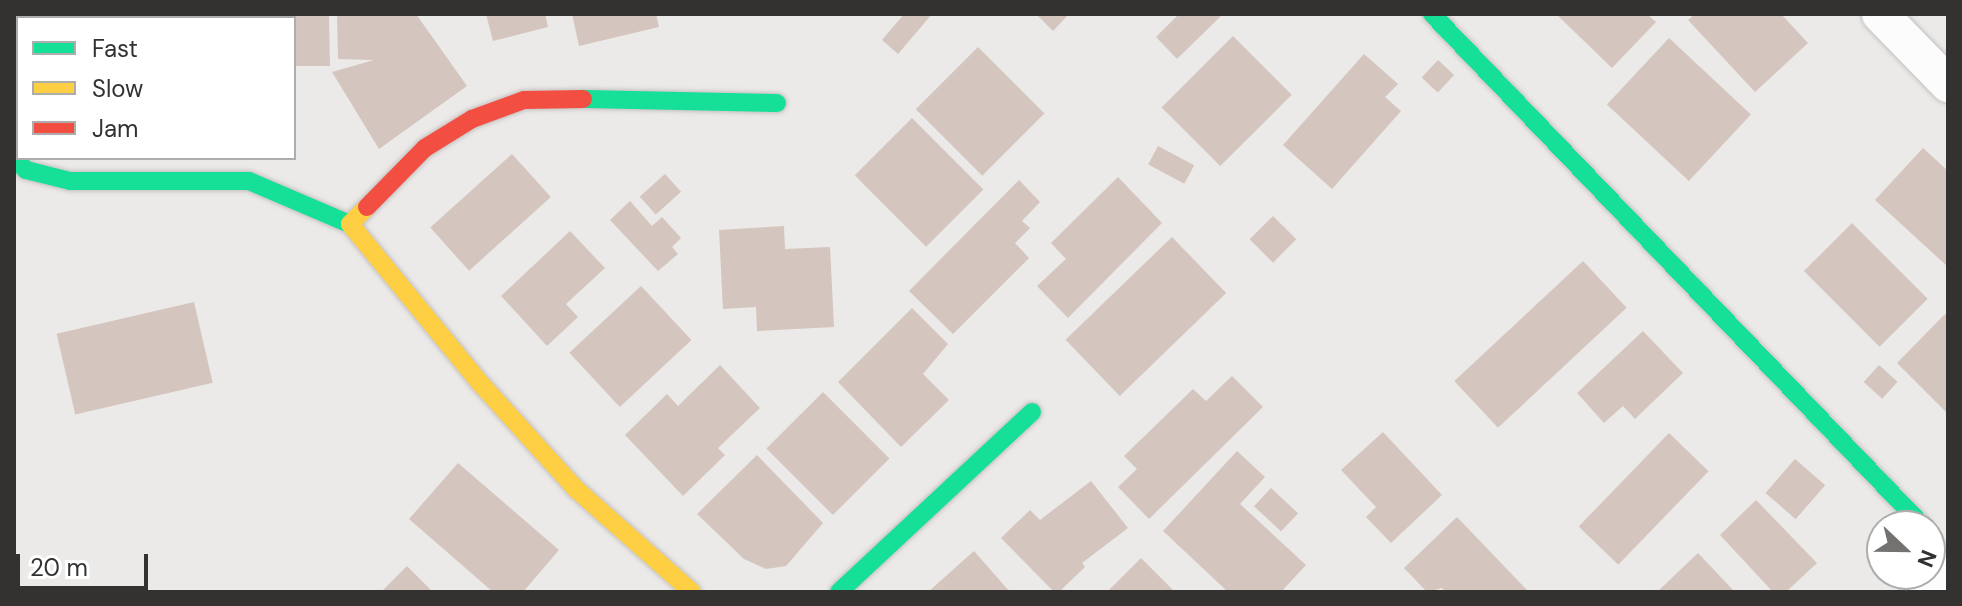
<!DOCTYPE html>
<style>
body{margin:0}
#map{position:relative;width:1962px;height:606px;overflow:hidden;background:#eceae8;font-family:"DM Sans",sans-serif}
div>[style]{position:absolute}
.building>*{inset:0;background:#d4c5be;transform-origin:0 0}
.roads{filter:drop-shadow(0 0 2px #c4c2c1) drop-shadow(0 0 2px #c4c2c1)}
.street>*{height:36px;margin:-18px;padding:0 18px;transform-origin:18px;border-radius:18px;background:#fcfcfc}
.fast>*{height:18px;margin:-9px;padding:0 9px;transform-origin:9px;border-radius:9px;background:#16e098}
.slow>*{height:18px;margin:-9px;padding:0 9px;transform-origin:9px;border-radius:9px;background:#ffcf43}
.jam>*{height:18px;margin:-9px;padding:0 9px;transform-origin:9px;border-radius:9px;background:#f24e42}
span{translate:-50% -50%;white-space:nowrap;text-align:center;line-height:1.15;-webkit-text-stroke:8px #fff;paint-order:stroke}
.frame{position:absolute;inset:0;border:16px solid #343231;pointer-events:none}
.legend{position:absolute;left:16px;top:16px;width:280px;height:144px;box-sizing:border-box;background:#fff;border:2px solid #aeadad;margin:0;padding:10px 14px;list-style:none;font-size:24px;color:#343231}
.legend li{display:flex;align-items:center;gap:16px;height:40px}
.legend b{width:40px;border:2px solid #aeadad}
.north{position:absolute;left:1866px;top:510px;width:80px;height:80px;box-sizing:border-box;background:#fff;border:2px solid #aeadad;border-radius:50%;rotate:112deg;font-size:22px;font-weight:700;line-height:32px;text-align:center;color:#343231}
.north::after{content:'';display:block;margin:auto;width:28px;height:36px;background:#747271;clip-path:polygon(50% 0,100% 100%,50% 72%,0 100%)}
.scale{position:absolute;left:16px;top:554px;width:132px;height:36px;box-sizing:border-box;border:4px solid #343231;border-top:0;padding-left:10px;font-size:24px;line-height:28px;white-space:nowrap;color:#343231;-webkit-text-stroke:6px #fff;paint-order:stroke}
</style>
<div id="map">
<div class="building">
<div style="left:85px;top:14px;width:65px;height:4px"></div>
<div style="left:165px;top:14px;width:93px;height:4px"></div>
<div style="clip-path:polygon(281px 14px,329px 14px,330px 66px,294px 66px,294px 18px,282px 18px)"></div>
<div style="clip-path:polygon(337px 14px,416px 14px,467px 86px,379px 149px,332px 72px,374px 60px,338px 59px)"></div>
<div style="clip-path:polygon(486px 14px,545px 14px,548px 27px,493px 41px)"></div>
<div style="clip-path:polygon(572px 14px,656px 14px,659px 27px,579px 46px)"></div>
<div style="clip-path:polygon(904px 14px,932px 14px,898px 54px,882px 40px)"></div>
<div style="clip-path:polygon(1036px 14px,1069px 14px,1053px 31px)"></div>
<div style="clip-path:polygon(1179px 14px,1223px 14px,1177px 59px,1156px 37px)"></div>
<div style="clip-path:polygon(1556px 14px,1647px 14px,1656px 22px,1612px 68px)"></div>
<div style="clip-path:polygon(1695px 14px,1781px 14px,1808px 43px,1755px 92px,1688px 20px)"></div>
<div style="left:1233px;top:36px;width:83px;height:101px;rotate:45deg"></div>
<div style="left:1669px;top:38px;width:112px;height:91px;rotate:43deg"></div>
<div style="left:978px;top:47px;width:94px;height:88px;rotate:45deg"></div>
<div style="clip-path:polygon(1364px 54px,1398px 84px,1385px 97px,1401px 111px,1332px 189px,1283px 145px)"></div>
<div style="left:1438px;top:60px;width:22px;height:24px;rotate:43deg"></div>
<div style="left:912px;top:118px;width:101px;height:81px;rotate:45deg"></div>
<div style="left:1158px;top:146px;width:41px;height:21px;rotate:28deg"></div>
<div style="clip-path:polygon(1923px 148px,1948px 171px,1948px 267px,1875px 200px)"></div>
<div style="left:512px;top:154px;width:58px;height:110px;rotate:48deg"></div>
<div style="left:665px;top:174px;width:24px;height:34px;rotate:48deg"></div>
<div style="clip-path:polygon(1118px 177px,1162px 223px,1068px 318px,1037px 286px,1066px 259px,1051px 243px)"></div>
<div style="clip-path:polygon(1019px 180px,1040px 202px,1022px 221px,1030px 228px,1015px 243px,1029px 258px,953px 334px,909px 291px)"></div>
<div style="clip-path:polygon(630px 201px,652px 226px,662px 217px,681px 238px,672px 247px,678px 254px,658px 271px,610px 220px)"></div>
<div style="left:1273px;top:216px;width:33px;height:33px;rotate:45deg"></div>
<div style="left:1852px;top:223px;width:107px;height:68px;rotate:45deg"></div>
<div style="clip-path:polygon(784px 226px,785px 249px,830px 247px,834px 327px,757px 331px,756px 307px,723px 309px,719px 230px)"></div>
<div style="clip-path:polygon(570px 231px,605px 268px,566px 304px,578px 317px,547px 346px,501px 296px)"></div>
<div style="left:1172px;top:237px;width:78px;height:148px;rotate:46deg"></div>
<div style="left:1583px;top:261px;width:64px;height:176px;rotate:47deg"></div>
<div style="left:641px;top:286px;width:74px;height:98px;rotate:47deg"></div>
<div style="left:194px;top:302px;width:83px;height:141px;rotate:77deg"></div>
<div style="clip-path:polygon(912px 308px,948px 344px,923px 374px,949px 400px,901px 447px,838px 382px)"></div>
<div style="clip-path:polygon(1945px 314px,1948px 317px,1948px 414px,1897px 363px)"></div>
<div style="clip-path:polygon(1643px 331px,1683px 373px,1635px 419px,1623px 406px,1604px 423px,1577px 393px)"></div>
<div style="clip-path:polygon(720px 365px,760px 408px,718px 448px,725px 455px,683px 496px,625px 435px,667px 394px,678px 406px)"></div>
<div style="left:1879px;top:365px;width:25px;height:23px;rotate:42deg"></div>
<div style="clip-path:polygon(1232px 376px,1263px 407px,1149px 519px,1118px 487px,1137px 469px,1124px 456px,1193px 389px,1206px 401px)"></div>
<div style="left:823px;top:392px;width:94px;height:80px;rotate:45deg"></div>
<div style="clip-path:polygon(1383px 432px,1442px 495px,1391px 543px,1366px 517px,1376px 507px,1341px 470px)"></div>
<div style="left:1669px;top:433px;width:55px;height:130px;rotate:44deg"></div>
<div style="clip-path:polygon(1237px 451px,1265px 477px,1240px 504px,1306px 565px,1281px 592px,1228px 592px,1163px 531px)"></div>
<div style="clip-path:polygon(757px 455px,823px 523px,786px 566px,766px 569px,744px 559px,697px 514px)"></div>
<div style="left:1795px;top:459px;width:40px;height:45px;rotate:41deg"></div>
<div style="clip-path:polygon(458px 463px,559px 550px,523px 592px,493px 592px,409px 519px)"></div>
<div style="clip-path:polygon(1091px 481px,1128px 528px,1082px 563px,1085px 567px,1059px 592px,1054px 592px,1001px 538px,1030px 510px,1040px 520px)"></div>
<div style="left:1271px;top:488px;width:37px;height:25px;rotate:43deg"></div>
<div style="clip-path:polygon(1756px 500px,1817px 563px,1786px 592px,1773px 592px,1720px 535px)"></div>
<div style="clip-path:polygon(1457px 517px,1529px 592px,1446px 592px,1442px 588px,1427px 592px,1404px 568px)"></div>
<div style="clip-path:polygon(974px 551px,1010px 592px,928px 592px)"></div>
<div style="clip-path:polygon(1698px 553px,1735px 592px,1657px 592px)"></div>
<div style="clip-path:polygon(1141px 558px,1175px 592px,1107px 592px)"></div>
<div style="clip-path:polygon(407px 566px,433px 592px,381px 592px)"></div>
</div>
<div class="roads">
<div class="street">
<div style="left:1880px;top:14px;width:98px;rotate:45.8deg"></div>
<div style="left:1919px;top:592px;width:41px;rotate:-45deg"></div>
</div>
<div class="fast">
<div style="left:1432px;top:14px;width:709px;rotate:46.2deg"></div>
<div style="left:583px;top:99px;width:194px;rotate:1.2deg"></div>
<div style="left:14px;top:158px;width:17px;rotate:45deg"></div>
<div style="left:26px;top:170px;width:45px;rotate:14deg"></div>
<div style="left:70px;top:181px;width:179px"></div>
<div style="left:249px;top:181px;width:110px;rotate:23.1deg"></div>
<div style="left:839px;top:592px;width:264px;rotate:-43deg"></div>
</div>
<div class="slow">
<div style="left:367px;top:207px;width:24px;rotate:135deg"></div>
<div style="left:350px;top:224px;width:207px;rotate:50.7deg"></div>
<div style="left:481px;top:384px;width:142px;rotate:47.9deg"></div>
<div style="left:576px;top:489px;width:155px;rotate:41.6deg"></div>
</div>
<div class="jam">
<div style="left:367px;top:207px;width:83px;rotate:-45.5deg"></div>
<div style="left:425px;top:148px;width:55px;rotate:-31.7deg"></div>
<div style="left:472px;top:119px;width:55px;rotate:-20.1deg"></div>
<div style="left:524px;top:100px;width:59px;rotate:-1deg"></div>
</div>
</div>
<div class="frame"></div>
<ul class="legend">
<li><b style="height:10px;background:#16e098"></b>Fast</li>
<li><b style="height:10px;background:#ffcf43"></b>Slow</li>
<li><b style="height:10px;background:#f24e42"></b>Jam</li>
</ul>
<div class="north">N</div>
<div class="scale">20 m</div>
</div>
